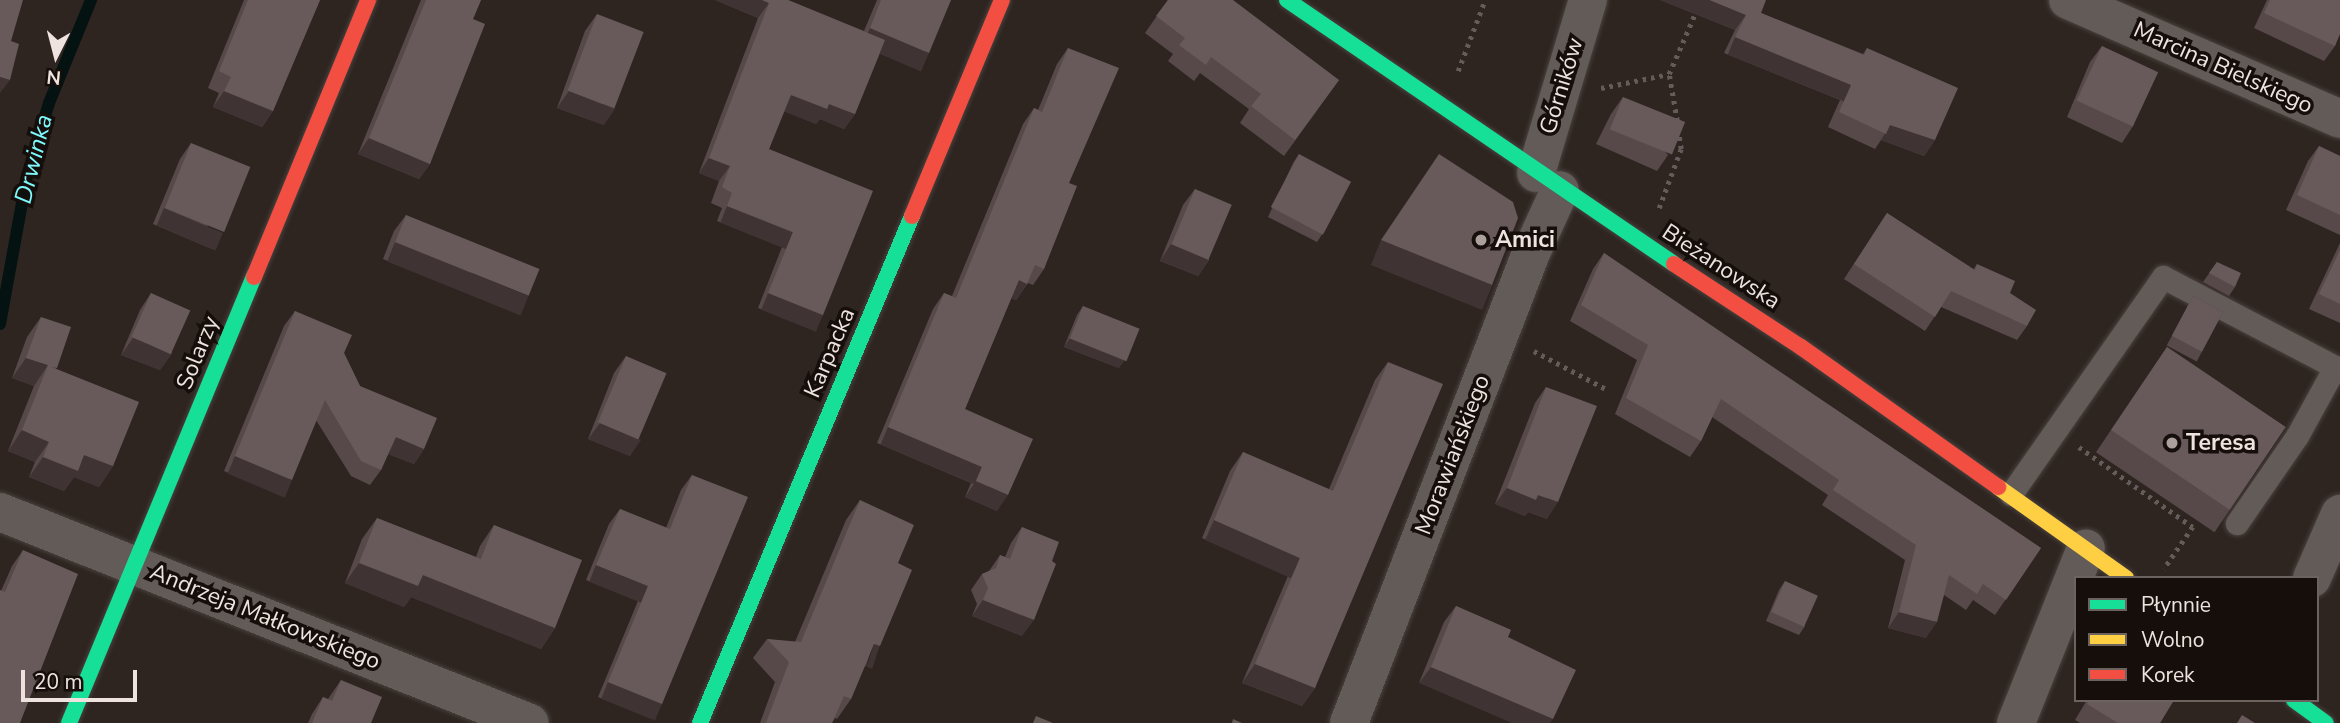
<!DOCTYPE html>
<meta charset="utf-8">
<style>
body{margin:0}
#map{position:relative;width:2340px;height:723px;overflow:hidden;background:#2e2521;font-family:"Nunito Sans",sans-serif}
div>[style]{position:absolute}
.stream>*{height:12px;margin:-6px;padding:0 6px;transform-origin:6px;border-radius:6px;background:#041212}
.path>*{height:4.5px;margin-top:-2.25px;transform-origin:0;background:repeating-linear-gradient(90deg,#645c5a 0 3.5px,transparent 0 8.5px)}
.roads{filter:drop-shadow(0 0 2px #49413d) drop-shadow(0 0 2px #49413d)}
.lane>*{height:23px;margin:-11.5px;padding:0 11.5px;transform-origin:11.5px;border-radius:11.5px;background:#625b58}
.street>*{height:38px;margin:-19px;padding:0 19px;transform-origin:19px;border-radius:19px;background:#625b58}
.fast>*{height:16px;margin:-8px;padding:0 8px;transform-origin:8px;border-radius:8px;background:#16e098}
.slow>*{height:16px;margin:-8px;padding:0 8px;transform-origin:8px;border-radius:8px;background:#ffcf43}
.jam>*{height:16px;margin:-8px;padding:0 8px;transform-origin:8px;border-radius:8px;background:#f24e42}
.wall>*{inset:0;background:#57494a;transform-origin:0 0}
.shaded-wall>*{inset:0;background:#403333;transform-origin:0 0}
.building>*{inset:0;background:#68595a;transform-origin:0 0}
.dots>*{width:19px;height:19px;translate:-50% -50%;box-sizing:border-box;border:4px solid #150e0b;border-radius:50%}
span{translate:-50% -50%;white-space:nowrap;text-align:center;line-height:1.15;-webkit-text-stroke:7px #150e0b;paint-order:stroke}
.street-label{font-size:23px;color:#eee3de}
.poi-label{font-size:23px;color:#eee3de;font-weight:700}
.left{translate:0 -50%;text-align:left}
.water-label{font-size:24px;color:#7dfafd;font-style:italic}
.legend{position:absolute;left:2074px;top:576px;width:245px;height:126px;box-sizing:border-box;background:#150e0b;border:2px solid #6c635f;margin:0;padding:9px 12px;list-style:none;font-size:21px;color:#eee3de}
.legend li{display:flex;align-items:center;gap:14px;height:35px}
.legend b{width:35px;border:2px solid #6c635f}
.north{position:absolute;left:21px;top:21px;width:70px;height:70px;-webkit-text-stroke:5px #150e0b;paint-order:stroke;rotate:186deg;font-size:19px;font-weight:700;line-height:28px;text-align:center;color:#eee3de}
.north::after{content:'';display:block;margin:auto;width:24px;height:32px;background:#eee3de;clip-path:polygon(50% 0,100% 100%,50% 72%,0 100%)}
.scale{position:absolute;left:21px;top:670px;width:116px;height:32px;box-sizing:border-box;border:4px solid #eee3de;border-top:0;padding-left:9px;font-size:21px;line-height:24px;white-space:nowrap;color:#eee3de;-webkit-text-stroke:5px #150e0b;paint-order:stroke}
</style>
<div id="map">
<div class="stream">
<div style="left:0;top:324px;width:150px;rotate:-79.7deg"></div>
<div style="left:27px;top:176px;width:76px;rotate:-73.2deg"></div>
<div style="left:49px;top:103px;width:111px;rotate:-67.8deg"></div>
</div>
<div class="path">
<div style="left:1458px;top:71px;width:76px;rotate:-69.2deg"></div>
<div style="left:1601px;top:88px;width:69px;rotate:-11.6deg"></div>
<div style="left:1677px;top:121px;width:48px;rotate:-99.7deg"></div>
<div style="left:1669px;top:74px;width:81px;rotate:-66.6deg"></div>
<div style="left:1659px;top:208px;width:63px;rotate:-69.6deg"></div>
<div style="left:1681px;top:149px;width:19px;rotate:-99deg"></div>
<div style="left:1534px;top:351px;width:81px;rotate:27.8deg"></div>
<div style="left:2079px;top:447px;width:139px;rotate:35.1deg"></div>
<div style="left:2193px;top:527px;width:51px;rotate:124.6deg"></div>
</div>
<div class="roads">
<div class="lane">
<div style="left:2011px;top:494px;width:265px;rotate:-55deg"></div>
<div style="left:2163px;top:277px;width:194px;rotate:27.6deg"></div>
<div style="left:2335px;top:367px;width:79px;rotate:118.8deg"></div>
<div style="left:2297px;top:436px;width:106px;rotate:124.6deg"></div>
</div>
<div class="street">
<div style="left:2068px;top:0;width:297px;rotate:23.6deg"></div>
<div style="left:1536px;top:173px;width:181px;rotate:-73.3deg"></div>
<div style="left:0;top:512px;width:570px;rotate:21.71deg"></div>
<div style="left:2312px;top:578px;width:70px;rotate:-66.4deg"></div>
<div style="left:1349px;top:723px;width:504px;rotate:-68.83deg"></div>
<div style="left:1531px;top:253px;width:69px;rotate:-65.3deg"></div>
<div style="left:2016px;top:723px;width:188px;rotate:-68.2deg"></div>
</div>
<div class="fast">
<div style="left:1287px;top:0;width:468px;rotate:34.3deg"></div>
<div style="left:2294px;top:700px;width:39px;rotate:36deg"></div>
<div style="left:69px;top:723px;width:483px;rotate:-67.5deg"></div>
<div style="left:700px;top:723px;width:550px;rotate:-67.31deg"></div>
</div>
<div class="slow">
<div style="left:1998px;top:487px;width:157px;rotate:35.4deg"></div>
</div>
<div class="jam">
<div style="left:912px;top:216px;width:234px;rotate:-67.4deg"></div>
<div style="left:1674px;top:264px;width:152px;rotate:33.2deg"></div>
<div style="left:1801px;top:347px;width:242px;rotate:35.4deg"></div>
<div style="left:254px;top:277px;width:300px;rotate:-67.6deg"></div>
</div>
</div>
<div class="wall">
<div style="clip-path:polygon(244px 0,320px 0,273px 111px,262px 127px,213px 107px,219px 93px,208px 88px)"></div>
<div style="clip-path:polygon(421px 0,481px 0,473px 19px,430px 164px,419px 179px,358px 154px)"></div>
<div style="clip-path:polygon(715px 0,788px 0,864px 31px,877px 0,951px 0,917px 69px,880px 53px,855px 114px,844px 129px,820px 119px,816px 124px,784px 111px,769px 149px,823px 315px,813px 330px,758px 308px,782px 247px,717px 221px,722px 208px,711px 203px,719px 181px,699px 173px,758px 18px)"></div>
<div style="clip-path:polygon(1168px 0,1339px 80px,1284px 156px,1240px 123px,1249px 109px,1200px 73px,1194px 81px,1168px 61px,1173px 54px,1145px 33px)"></div>
<div style="clip-path:polygon(1660px 0,1761px 13px,1863px 54px,1867px 48px,1935px 140px,1924px 156px,1881px 140px,1875px 149px,1828px 127px,1840px 100px,1724px 53px,1735px 30px)"></div>
<div style="clip-path:polygon(2267px 0,2340px 0,2335px 46px,2324px 61px,2254px 28px)"></div>
<div style="clip-path:polygon(597px 14px,604px 125px,557px 108px,585px 31px)"></div>
<div style="clip-path:polygon(2102px 46px,2133px 126px,2122px 143px,2067px 117px,2090px 62px)"></div>
<div style="clip-path:polygon(1068px 48px,1069px 183px,1044px 269px,1033px 285px,1028px 283px,1016px 300px,1011px 298px,965px 409px,997px 511px,965px 497px,971px 483px,877px 443px,933px 309px,944px 293px,952px 296px,1023px 124px,1034px 108px,1038px 110px,1057px 64px)"></div>
<div style="clip-path:polygon(1623px 97px,1668px 155px,1657px 171px,1596px 144px,1611px 114px)"></div>
<div style="clip-path:polygon(191px 143px,212px 249px,153px 224px,180px 159px)"></div>
<div style="clip-path:polygon(2319px 146px,2340px 156px,2340px 235px,2286px 210px,2308px 161px)"></div>
<div style="clip-path:polygon(1299px 154px,1323px 233px,1317px 242px,1268px 217px,1293px 163px)"></div>
<div style="clip-path:polygon(1195px 189px,1209px 260px,1198px 276px,1160px 261px,1183px 205px)"></div>
<div style="clip-path:polygon(1887px 213px,1973px 270px,1977px 264px,2010px 293px,2027px 326px,2017px 340px,1941px 307px,1925px 331px,1844px 279px)"></div>
<div style="clip-path:polygon(406px 215px,517px 313px,383px 259px,394px 231px)"></div>
<div style="clip-path:polygon(2340px 243px,2340px 323px,2309px 309px)"></div>
<div style="clip-path:polygon(1604px 253px,2041px 548px,1995px 615px,1973px 600px,1966px 610px,1944px 595px,1926px 638px,1888px 628px,1905px 560px,1822px 505px,1828px 495px,1712px 417px,1701px 441px,1690px 457px,1615px 414px,1637px 360px,1570px 321px,1593px 269px)"></div>
<div style="clip-path:polygon(2217px 262px,2235px 287px,2229px 296px,2203px 282px)"></div>
<div style="clip-path:polygon(151px 293px,172px 353px,160px 370px,121px 355px,140px 310px)"></div>
<div style="left:2193px;top:296px;width:34px;height:56px;rotate:28deg"></div>
<div style="clip-path:polygon(1083px 306px,1119px 368px,1064px 347px,1077px 315px)"></div>
<div style="clip-path:polygon(295px 311px,344px 353px,360px 386px,424px 449px,414px 464px,388px 454px,381px 470px,370px 485px,351px 476px,316px 420px,281px 495px,224px 471px,284px 326px)"></div>
<div style="clip-path:polygon(41px 317px,56px 369px,113px 466px,99px 487px,74px 477px,64px 491px,29px 477px,35px 462px,8px 451px,34px 386px,12px 378px,27px 337px)"></div>
<div style="left:2167px;top:347px;width:143px;height:127px;rotate:34deg"></div>
<div style="clip-path:polygon(626px 356px,630px 456px,588px 439px,614px 373px)"></div>
<div style="clip-path:polygon(1388px 362px,1315px 688px,1302px 706px,1242px 683px,1288px 576px,1202px 538px,1230px 471px,1243px 452px,1329px 489px,1375px 380px)"></div>
<div style="clip-path:polygon(1546px 387px,1547px 519px,1528px 512px,1525px 516px,1495px 504px,1535px 403px)"></div>
<div style="clip-path:polygon(692px 475px,662px 704px,652px 719px,598px 697px,638px 601px,586px 580px,609px 524px,620px 509px,666px 528px,681px 490px)"></div>
<div style="clip-path:polygon(860px 500px,898px 563px,866px 666px,865px 666px,851px 699px,837px 719px,835px 718px,832px 723px,760px 723px,775px 682px,753px 658px,767px 639px,795px 642px,846px 520px)"></div>
<div style="clip-path:polygon(377px 518px,476px 557px,480px 546px,494px 525px,555px 628px,541px 649px,411px 597px,404px 607px,345px 583px,362px 539px)"></div>
<div style="clip-path:polygon(1022px 527px,1022px 636px,972px 616px,977px 604px,971px 590px,982px 574px,989px 571px,1000px 555px,1005px 557px,1011px 543px)"></div>
<div style="clip-path:polygon(23px 550px,20px 723px,1px 591px,12px 566px)"></div>
<div style="clip-path:polygon(1785px 581px,1805px 626px,1799px 635px,1766px 621px,1779px 590px)"></div>
<div style="clip-path:polygon(1456px 606px,1511px 630px,1419px 683px,1444px 622px)"></div>
<div style="clip-path:polygon(341px 680px,371px 723px,308px 723px,312px 714px,323px 697px,328px 699px)"></div>
<div style="clip-path:polygon(2087px 700px,2174px 700px,2160px 723px,2080px 723px,2075px 720px)"></div>
</div>
<div class="shaded-wall">
<div style="clip-path:polygon(715px 0,762px 0,769px 3px,758px 18px)"></div>
<div style="clip-path:polygon(1660px 0,1709px 0,1746px 15px,1735px 30px)"></div>
<div style="left:870px;top:28px;width:64px;height:20px;rotate:23deg"></div>
<div style="left:1735px;top:37px;width:126px;height:19px;rotate:22deg"></div>
<div style="clip-path:polygon(0 77px,10px 80px,0 93px)"></div>
<div style="clip-path:polygon(224px 91px,273px 111px,262px 127px,213px 107px)"></div>
<div style="clip-path:polygon(569px 91px,615px 109px,604px 125px,557px 108px)"></div>
<div style="clip-path:polygon(791px 95px,829px 104px,855px 114px,844px 129px,820px 119px,816px 124px,780px 110px)"></div>
<div style="clip-path:polygon(1890px 125px,1935px 140px,1924px 156px,1881px 140px)"></div>
<div style="clip-path:polygon(369px 138px,430px 164px,419px 179px,358px 154px)"></div>
<div style="clip-path:polygon(709px 158px,730px 166px,719px 181px,699px 173px)"></div>
<div style="left:727px;top:206px;width:71px;height:18px;rotate:22deg"></div>
<div style="left:164px;top:208px;width:64px;height:19px;rotate:23deg"></div>
<div style="left:1381px;top:240px;width:120px;height:27px;rotate:22deg"></div>
<div style="left:395px;top:242px;width:144px;height:21px;rotate:22deg"></div>
<div style="clip-path:polygon(1171px 244px,1209px 260px,1198px 276px,1160px 261px)"></div>
<div style="clip-path:polygon(1019px 280px,1027px 284px,1016px 300px,1007px 296px)"></div>
<div style="left:768px;top:293px;width:59px;height:18px;rotate:22deg"></div>
<div style="clip-path:polygon(133px 338px,172px 353px,160px 370px,121px 355px)"></div>
<div style="clip-path:polygon(1070px 338px,1125px 360px,1119px 368px,1064px 347px)"></div>
<div style="clip-path:polygon(26px 358px,48px 365px,34px 386px,12px 378px)"></div>
<div style="clip-path:polygon(600px 423px,641px 440px,630px 456px,588px 439px)"></div>
<div style="left:888px;top:427px;width:102px;height:19px;rotate:23deg"></div>
<div style="clip-path:polygon(22px 430px,49px 442px,35px 462px,8px 451px)"></div>
<div style="clip-path:polygon(396px 437px,424px 449px,414px 464px,385px 453px)"></div>
<div style="clip-path:polygon(84px 455px,113px 466px,99px 487px,74px 477px,64px 491px,29px 477px,43px 457px)"></div>
<div style="left:235px;top:456px;width:62px;height:19px;rotate:23deg"></div>
<div style="clip-path:polygon(976px 481px,1008px 495px,997px 511px,965px 497px)"></div>
<div style="clip-path:polygon(1507px 488px,1538px 495px,1558px 502px,1547px 519px,1528px 512px,1525px 516px,1495px 504px)"></div>
<div style="left:1214px;top:520px;width:94px;height:22px;rotate:24deg"></div>
<div style="clip-path:polygon(359px 563px,423px 575px,555px 628px,541px 649px,411px 597px,404px 607px,345px 583px)"></div>
<div style="left:596px;top:565px;width:56px;height:18px;rotate:22deg"></div>
<div style="clip-path:polygon(983px 600px,1034px 620px,1022px 636px,972px 616px)"></div>
<div style="clip-path:polygon(1899px 612px,1937px 622px,1926px 638px,1888px 628px)"></div>
<div style="left:874px;top:644px;width:6px;height:24px;rotate:18deg"></div>
<div style="clip-path:polygon(1255px 664px,1315px 688px,1302px 706px,1242px 683px)"></div>
<div style="clip-path:polygon(1431px 667px,1553px 719px,1550px 723px,1512px 723px,1419px 683px)"></div>
<div style="left:608px;top:682px;width:58px;height:18px;rotate:22deg"></div>
</div>
<div class="building">
<div style="clip-path:polygon(0 0,23px 0,11px 41px,19px 44px,10px 80px,0 77px)"></div>
<div style="clip-path:polygon(248px 0,320px 0,273px 111px,224px 91px,231px 77px,219px 71px)"></div>
<div style="clip-path:polygon(426px 0,481px 0,473px 19px,485px 24px,430px 164px,369px 138px)"></div>
<div style="clip-path:polygon(762px 0,788px 0,885px 40px,855px 114px,829px 104px,827px 109px,791px 95px,769px 149px,873px 191px,823px 315px,768px 293px,793px 232px,727px 206px,732px 193px,722px 187px,730px 166px,709px 158px,769px 3px)"></div>
<div style="clip-path:polygon(881px 0,951px 0,929px 53px,870px 28px)"></div>
<div style="clip-path:polygon(1168px 0,1233px 0,1339px 80px,1295px 140px,1251px 106px,1261px 94px,1211px 57px,1206px 65px,1179px 45px,1185px 38px,1156px 16px)"></div>
<div style="clip-path:polygon(1709px 0,1766px 0,1761px 13px,1864px 55px,1867px 48px,1958px 88px,1935px 140px,1890px 125px,1886px 134px,1839px 112px,1851px 85px,1735px 37px,1746px 15px)"></div>
<div style="clip-path:polygon(2270px 0,2340px 0,2340px 34px,2335px 46px,2264px 13px)"></div>
<div style="left:597px;top:14px;width:50px;height:82px;rotate:21deg"></div>
<div style="left:2102px;top:46px;width:62px;height:60px;rotate:25deg"></div>
<div style="clip-path:polygon(1068px 48px,1119px 68px,1069px 183px,1077px 186px,1044px 269px,1035px 265px,1027px 284px,1019px 280px,965px 409px,1033px 439px,1008px 495px,976px 481px,982px 467px,888px 427px,944px 293px,956px 298px,1034px 108px,1042px 112px)"></div>
<div style="left:1623px;top:97px;width:67px;height:35px;rotate:22deg"></div>
<div style="left:191px;top:143px;width:64px;height:70px;rotate:22deg"></div>
<div style="clip-path:polygon(2319px 146px,2340px 156px,2340px 215px,2297px 195px)"></div>
<div style="left:1299px;top:154px;width:59px;height:60px;rotate:28deg"></div>
<div style="clip-path:polygon(1439px 154px,1513px 202px,1518px 218px,1492px 285px,1381px 240px)"></div>
<div style="left:1195px;top:189px;width:40px;height:60px;rotate:23deg"></div>
<div style="clip-path:polygon(1887px 213px,1975px 270px,1977px 264px,2015px 281px,2010px 293px,2036px 310px,2027px 326px,1951px 291px,1935px 317px,1854px 264px)"></div>
<div style="left:406px;top:215px;width:144px;height:29px;rotate:22deg"></div>
<div style="clip-path:polygon(2340px 250px,2340px 304px,2319px 294px)"></div>
<div style="clip-path:polygon(1604px 253px,2041px 548px,2006px 600px,1983px 584px,1977px 594px,1949px 575px,1937px 622px,1899px 612px,1916px 545px,1833px 490px,1839px 480px,1721px 399px,1701px 441px,1626px 398px,1648px 345px,1581px 305px)"></div>
<div style="clip-path:polygon(2217px 262px,2241px 273px,2235px 287px,2209px 273px)"></div>
<div style="left:151px;top:293px;width:43px;height:48px;rotate:24deg"></div>
<div style="left:2193px;top:296px;width:34px;height:45px;rotate:28deg"></div>
<div style="left:1083px;top:306px;width:61px;height:35px;rotate:22deg"></div>
<div style="clip-path:polygon(295px 311px,352px 335px,344px 353px,360px 386px,437px 418px,424px 449px,396px 437px,381px 470px,361px 461px,325px 400px,292px 480px,235px 456px)"></div>
<div style="clip-path:polygon(41px 317px,71px 327px,57px 368px,49px 366px,139px 402px,113px 466px,84px 455px,78px 471px,43px 457px,49px 442px,22px 430px,48px 365px,26px 358px)"></div>
<div style="left:2167px;top:347px;width:143px;height:100px;rotate:34deg"></div>
<div style="left:626px;top:356px;width:44px;height:72px;rotate:23deg"></div>
<div style="clip-path:polygon(1388px 362px,1443px 384px,1315px 688px,1255px 664px,1300px 558px,1214px 520px,1243px 452px,1333px 491px)"></div>
<div style="clip-path:polygon(1546px 387px,1597px 406px,1558px 502px,1538px 495px,1536px 500px,1507px 488px)"></div>
<div style="clip-path:polygon(692px 475px,748px 497px,662px 704px,608px 682px,648px 586px,596px 565px,620px 509px,670px 529px)"></div>
<div style="clip-path:polygon(860px 500px,914px 525px,898px 563px,912px 570px,880px 646px,874px 644px,851px 699px,844px 696px,832px 723px,766px 723px,789px 662px,767px 639px,801px 642px)"></div>
<div style="clip-path:polygon(377px 518px,481px 559px,494px 525px,582px 560px,555px 628px,423px 575px,418px 586px,359px 563px)"></div>
<div style="clip-path:polygon(1022px 527px,1059px 542px,1052px 561px,1056px 564px,1034px 620px,983px 600px,988px 588px,982px 574px,996px 568px,1000px 555px,1010px 559px)"></div>
<div style="clip-path:polygon(23px 550px,78px 574px,20px 723px,0 723px,0 590px,5px 592px)"></div>
<div style="left:1785px;top:581px;width:36px;height:34px;rotate:24deg"></div>
<div style="clip-path:polygon(1456px 606px,1511px 630px,1508px 637px,1576px 670px,1553px 719px,1431px 667px)"></div>
<div style="clip-path:polygon(341px 680px,382px 697px,371px 723px,312px 723px,323px 697px,332px 701px)"></div>
<div style="clip-path:polygon(2089px 700px,2174px 700px,2160px 723px,2118px 723px,2087px 704px)"></div>
<div style="clip-path:polygon(2242px 715px,2255px 723px,2237px 723px)"></div>
<div style="clip-path:polygon(1036px 716px,1053px 723px,1033px 723px)"></div>
<div style="clip-path:polygon(1233px 719px,1242px 723px,1232px 723px)"></div>
</div>
<div class="dots">
<div style="left:1481px;top:240px;background:#aba09c"></div>
<div style="left:2172px;top:443px;background:#aba09c"></div>
</div>
<div class="street-label">
<span style="left:2223px;top:68px;rotate:24deg">Marcina Bielskiego</span>
<span style="left:1562px;top:86px;rotate:-73deg">Górników</span>
<span style="left:1721px;top:267px;rotate:33deg">Bieżanowska</span>
<span style="left:198px;top:353px;rotate:-68deg">Solarzy</span>
<span style="left:830px;top:353px;rotate:-67deg">Karpacka</span>
<span style="left:1453px;top:455px;rotate:-69deg">Morawiańskiego</span>
<span style="left:265px;top:617px;rotate:22deg">Andrzeja Małkowskiego</span>
</div>
<div class="poi-label">
<span class="left" style="left:1495px;top:240px">Amici</span>
<span class="left" style="left:2186px;top:443px">Teresa</span>
</div>
<div class="water-label">
<span style="left:34px;top:159px;rotate:-76deg">Drwinka</span>
</div>
<ul class="legend">
<li><b style="height:9px;background:#16e098"></b>Płynnie</li>
<li><b style="height:9px;background:#ffcf43"></b>Wolno</li>
<li><b style="height:9px;background:#f24e42"></b>Korek</li>
</ul>
<div class="north">N</div>
<div class="scale">20 m</div>
</div>
